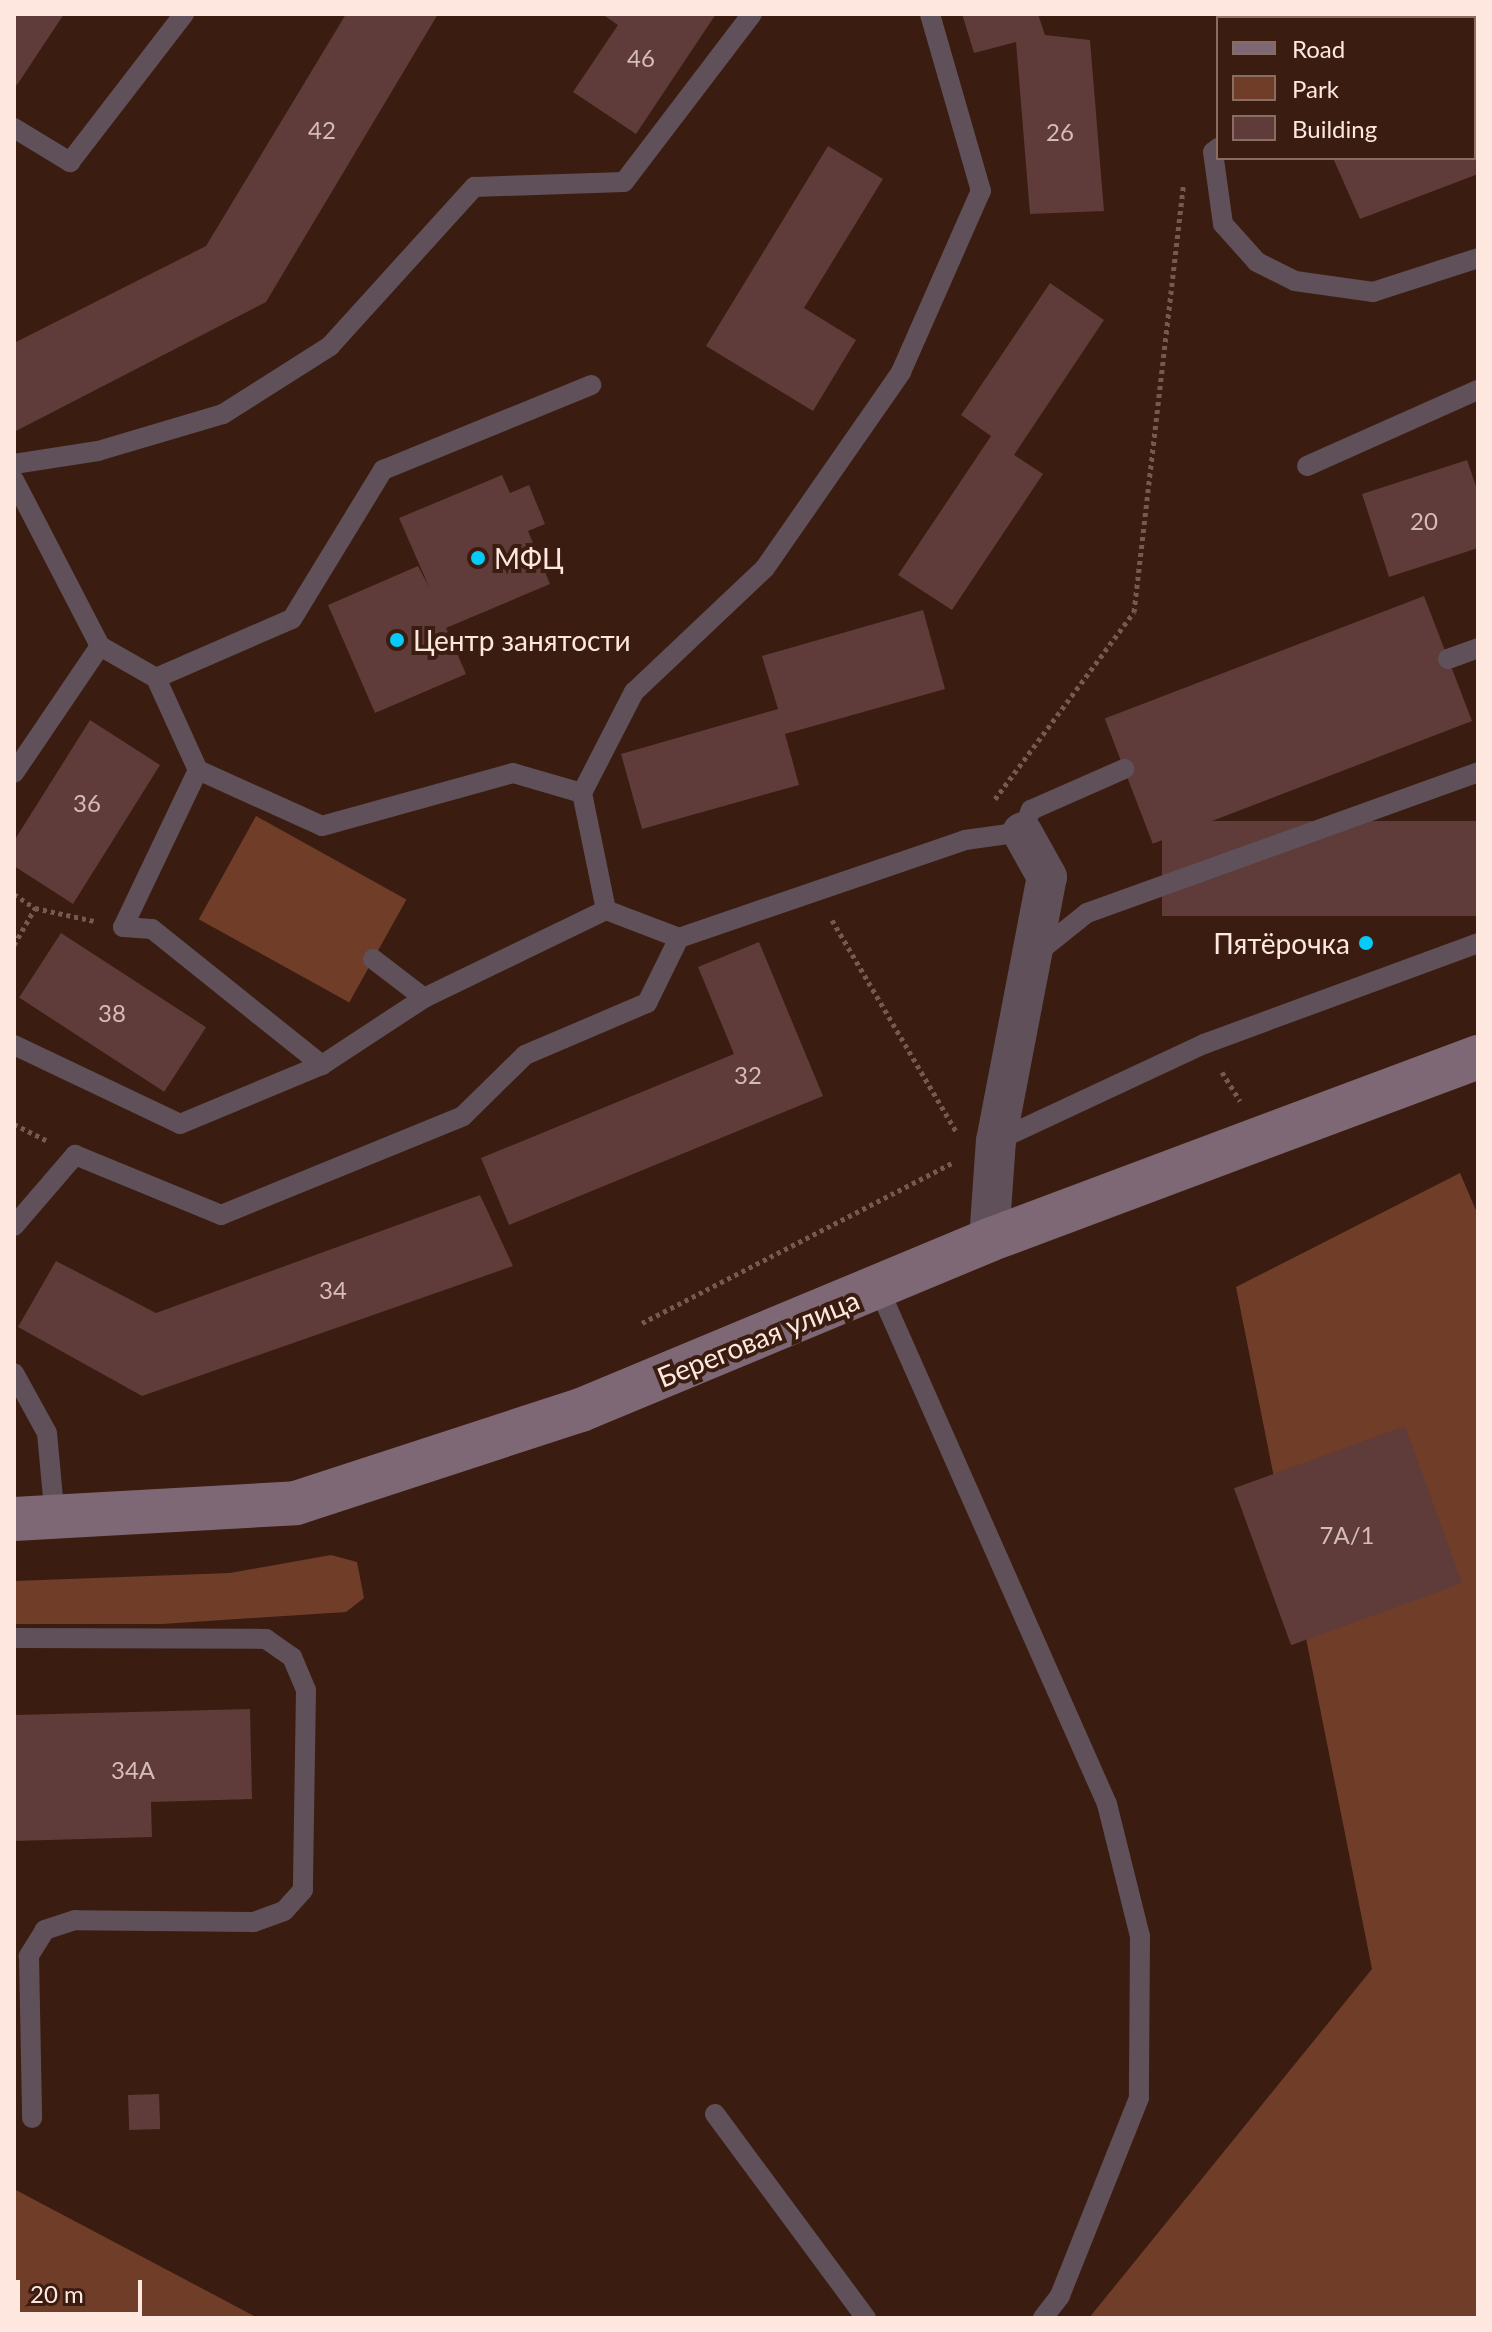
<!DOCTYPE html>
<meta charset="utf-8">
<style>
body{margin:0}
#map{position:relative;width:1492px;height:2332px;overflow:hidden;background:#3a1c10;font-family:Lato,sans-serif}
div>[style]{position:absolute}
.green>*{inset:0;background:#703d29;transform-origin:0 0}
.building>*{inset:0;background:#5f3b39;transform-origin:0 0}
.path>*{height:5px;margin-top:-2.5px;transform-origin:0;background:repeating-linear-gradient(90deg,#765a50 0 4px,transparent 0 8px)}
.lane>*{height:20px;margin:-10px;padding:0 10px;transform-origin:10px;border-radius:10px;background:#5f5059}
.street>*{height:40px;margin:-20px;padding:0 20px;transform-origin:20px;border-radius:20px;background:#5f5059}
.secondary>*{height:44px;margin:-22px;padding:0 22px;transform-origin:22px;border-radius:22px;background:#7f6876}
.dots>*{width:22px;height:22px;translate:-50% -50%;box-sizing:border-box;border:4px solid #3a1c10;border-radius:50%}
span{translate:-50% -50%;white-space:nowrap;text-align:center;line-height:1.15;-webkit-text-stroke:8px #3a1c10;paint-order:stroke}
.number-label{font-size:24px;color:#d6bcb6}
.number-label span{-webkit-text-stroke-width:0}
.poi-label{font-size:28px;color:#fde7df}
.left{translate:0 -50%;text-align:left}
.right{translate:-100% -50%;text-align:right}
.street-label{font-size:28px;color:#fde7df}
.frame{position:absolute;inset:0;border:16px solid #fde7df;pointer-events:none}
.legend{position:absolute;left:1216px;top:16px;width:260px;height:144px;box-sizing:border-box;background:#3a1c10;border:2px solid #886d63;margin:0;padding:10px 14px;list-style:none;font-size:24px;color:#fde7df}
.legend li{display:flex;align-items:center;gap:16px;height:40px}
.legend b{width:40px;border:2px solid #886d63}
.scale{position:absolute;left:16px;top:2280px;width:126px;height:36px;box-sizing:border-box;border:4px solid #fde7df;border-top:0;padding-left:10px;font-size:24px;line-height:28px;white-space:nowrap;color:#fde7df;-webkit-text-stroke:6px #3a1c10;paint-order:stroke}
</style>
<div id="map">
<div class="green">
<div style="left:256px;top:816px;width:172px;height:118px;rotate:29deg"></div>
<div style="clip-path:polygon(1460px 1173px,1478px 1215px,1478px 2318px,1089px 2318px,1372px 1969px,1236px 1287px)"></div>
<div style="clip-path:polygon(331px 1555px,357px 1562px,364px 1598px,346px 1612px,162px 1624px,14px 1624px,14px 1581px,230px 1573px)"></div>
<div style="clip-path:polygon(14px 2189px,258px 2318px,14px 2318px)"></div>
</div>
<div class="building">
<div style="clip-path:polygon(14px 14px,64px 14px,17px 85px,14px 83px)"></div>
<div style="clip-path:polygon(346px 14px,438px 14px,266px 302px,14px 432px,14px 343px,206px 246px)"></div>
<div style="clip-path:polygon(602px 14px,716px 14px,636px 134px,573px 92px,618px 25px)"></div>
<div style="clip-path:polygon(962px 14px,1038px 14px,1045px 35px,1090px 40px,1104px 211px,1030px 214px,1016px 42px,974px 53px)"></div>
<div style="clip-path:polygon(1478px 91px,1478px 174px,1360px 219px,1333px 158px,1474px 158px)"></div>
<div style="clip-path:polygon(828px 146px,883px 179px,804px 308px,856px 340px,813px 411px,706px 346px)"></div>
<div style="clip-path:polygon(1050px 283px,1104px 320px,1014px 455px,1043px 474px,952px 610px,898px 575px,991px 436px,961px 415px)"></div>
<div style="clip-path:polygon(1467px 460px,1478px 492px,1478px 548px,1389px 577px,1362px 494px)"></div>
<div style="clip-path:polygon(502px 475px,510px 493px,529px 485px,545px 524px,528px 531px,550px 584px,446px 628px,466px 674px,375px 713px,328px 605px,418px 566px,430px 589px,399px 518px)"></div>
<div style="left:1424px;top:596px;width:134px;height:342px;rotate:69deg"></div>
<div style="clip-path:polygon(923px 610px,945px 689px,785px 734px,799px 785px,642px 829px,621px 754px,778px 709px,762px 656px)"></div>
<div style="clip-path:polygon(90px 720px,160px 765px,73px 904px,14px 866px,14px 841px)"></div>
<div style="left:1478px;top:821px;width:95px;height:316px;rotate:90deg"></div>
<div style="left:61px;top:933px;width:173px;height:77px;rotate:33deg"></div>
<div style="clip-path:polygon(759px 942px,823px 1096px,509px 1225px,481px 1158px,734px 1054px,698px 967px)"></div>
<div style="clip-path:polygon(480px 1195px,513px 1266px,142px 1396px,18px 1327px,56px 1261px,156px 1313px)"></div>
<div style="left:1405px;top:1426px;width:167px;height:182px;rotate:70deg"></div>
<div style="clip-path:polygon(250px 1709px,252px 1799px,151px 1802px,152px 1837px,14px 1841px,14px 1715px)"></div>
<div style="left:159px;top:2094px;width:35px;height:31px;rotate:88deg"></div>
</div>
<div class="path">
<div style="left:1242px;top:14px;width:4px;rotate:63deg"></div>
<div style="left:995px;top:799px;width:233px;rotate:-53.4deg"></div>
<div style="left:1134px;top:612px;width:429px;rotate:-83.4deg"></div>
<div style="left:14px;top:894px;width:25px;rotate:34deg"></div>
<div style="left:832px;top:920px;width:245px;rotate:59.6deg"></div>
<div style="left:14px;top:945px;width:43px;rotate:-60.4deg"></div>
<div style="left:35px;top:908px;width:60px;rotate:12.4deg"></div>
<div style="left:1222px;top:1072px;width:34px;rotate:58deg"></div>
<div style="left:14px;top:1124px;width:36px;rotate:27deg"></div>
<div style="left:642px;top:1323px;width:351px;rotate:-27.3deg"></div>
</div>
<div class="lane">
<div style="left:1290px;top:14px;width:4px;rotate:76deg"></div>
<div style="left:14px;top:128px;width:66px;rotate:31.3deg"></div>
<div style="left:70px;top:162px;width:187px;rotate:-52.4deg"></div>
<div style="left:1218px;top:148px;width:6px;rotate:141deg"></div>
<div style="left:1213px;top:152px;width:73px;rotate:82.1deg"></div>
<div style="left:1223px;top:224px;width:51px;rotate:48.2deg"></div>
<div style="left:1257px;top:262px;width:42px;rotate:26.6deg"></div>
<div style="left:1295px;top:281px;width:79px;rotate:8deg"></div>
<div style="left:1373px;top:292px;width:110px;rotate:-17.9deg"></div>
<div style="left:14px;top:464px;width:85px;rotate:-8.8deg"></div>
<div style="left:98px;top:451px;width:130px;rotate:-16.5deg"></div>
<div style="left:223px;top:414px;width:127px;rotate:-32.4deg"></div>
<div style="left:330px;top:346px;width:215px;rotate:-47.8deg"></div>
<div style="left:474px;top:187px;width:150px;rotate:-1.9deg"></div>
<div style="left:624px;top:182px;width:211px;rotate:-52.7deg"></div>
<div style="left:1307px;top:466px;width:187px;rotate:-24deg"></div>
<div style="left:14px;top:480px;width:187px;rotate:62.6deg"></div>
<div style="left:100px;top:646px;width:64px;rotate:29.7deg"></div>
<div style="left:156px;top:678px;width:101px;rotate:65.5deg"></div>
<div style="left:198px;top:770px;width:136px;rotate:24.3deg"></div>
<div style="left:322px;top:826px;width:198px;rotate:-15.5deg"></div>
<div style="left:513px;top:773px;width:72px;rotate:16.2deg"></div>
<div style="left:582px;top:793px;width:119px;rotate:78.4deg"></div>
<div style="left:1448px;top:659px;width:32px;rotate:-20deg"></div>
<div style="left:156px;top:678px;width:148px;rotate:-23.5deg"></div>
<div style="left:292px;top:619px;width:175px;rotate:-58.6deg"></div>
<div style="left:383px;top:470px;width:225px;rotate:-22.2deg"></div>
<div style="left:198px;top:770px;width:174px;rotate:115.5deg"></div>
<div style="left:123px;top:927px;width:29px;rotate:4deg"></div>
<div style="left:152px;top:929px;width:218px;rotate:38.7deg"></div>
<div style="left:14px;top:773px;width:153px;rotate:-55.9deg"></div>
<div style="left:582px;top:793px;width:114px;rotate:-62.8deg"></div>
<div style="left:634px;top:692px;width:180px;rotate:-43.4deg"></div>
<div style="left:765px;top:568px;width:239px;rotate:-55.2deg"></div>
<div style="left:901px;top:372px;width:198px;rotate:-66.2deg"></div>
<div style="left:981px;top:191px;width:184px;rotate:-106.1deg"></div>
<div style="left:1037px;top:953px;width:64px;rotate:-38.7deg"></div>
<div style="left:1087px;top:913px;width:416px;rotate:-19.8deg"></div>
<div style="left:373px;top:959px;width:64px;rotate:37.4deg"></div>
<div style="left:14px;top:1045px;width:184px;rotate:25.4deg"></div>
<div style="left:180px;top:1124px;width:154px;rotate:-22.6deg"></div>
<div style="left:322px;top:1065px;width:122px;rotate:-33.3deg"></div>
<div style="left:424px;top:998px;width:202px;rotate:-25.8deg"></div>
<div style="left:606px;top:910px;width:78px;rotate:21deg"></div>
<div style="left:679px;top:938px;width:302px;rotate:-18.9deg"></div>
<div style="left:965px;top:840px;width:58px;rotate:-8deg"></div>
<div style="left:1022px;top:832px;width:24px;rotate:-68deg"></div>
<div style="left:1031px;top:810px;width:102px;rotate:-23.8deg"></div>
<div style="left:996px;top:1141px;width:230px;rotate:-25deg"></div>
<div style="left:1204px;top:1044px;width:292px;rotate:-20.2deg"></div>
<div style="left:14px;top:1226px;width:94px;rotate:-49.3deg"></div>
<div style="left:75px;top:1155px;width:158px;rotate:22.3deg"></div>
<div style="left:221px;top:1215px;width:261px;rotate:-22.2deg"></div>
<div style="left:463px;top:1116px;width:87px;rotate:-44.5deg"></div>
<div style="left:525px;top:1055px;width:133px;rotate:-23.1deg"></div>
<div style="left:647px;top:1003px;width:72px;rotate:-63.8deg"></div>
<div style="left:879px;top:1289px;width:563px;rotate:66.12deg"></div>
<div style="left:1107px;top:1804px;width:136px;rotate:76deg"></div>
<div style="left:1140px;top:1936px;width:162px;rotate:90.4deg"></div>
<div style="left:1139px;top:2098px;width:213px;rotate:111.8deg"></div>
<div style="left:1060px;top:2296px;width:28px;rotate:128deg"></div>
<div style="left:14px;top:1373px;width:68px;rotate:61.2deg"></div>
<div style="left:47px;top:1433px;width:87px;rotate:84.7deg"></div>
<div style="left:14px;top:1638px;width:252px;rotate:0.2deg"></div>
<div style="left:266px;top:1639px;width:32px;rotate:35deg"></div>
<div style="left:292px;top:1657px;width:36px;rotate:67deg"></div>
<div style="left:306px;top:1690px;width:200px;rotate:90.9deg"></div>
<div style="left:303px;top:1890px;width:28px;rotate:132deg"></div>
<div style="left:284px;top:1911px;width:33px;rotate:160deg"></div>
<div style="left:253px;top:1922px;width:178px;rotate:-179.4deg"></div>
<div style="left:75px;top:1920px;width:32px;rotate:162deg"></div>
<div style="left:45px;top:1930px;width:31px;rotate:122deg"></div>
<div style="left:29px;top:1956px;width:162px;rotate:88.9deg"></div>
<div style="left:715px;top:2114px;width:254px;rotate:53.5deg"></div>
</div>
<div class="street">
<div style="left:989px;top:1240px;width:99px;rotate:-86deg"></div>
<div style="left:996px;top:1141px;width:269px;rotate:-79.1deg"></div>
<div style="left:1047px;top:877px;width:51px;rotate:-119.1deg"></div>
</div>
<div class="secondary">
<div style="left:14px;top:1519px;width:282px;rotate:-3.2deg"></div>
<div style="left:296px;top:1503px;width:300px;rotate:-18.1deg"></div>
<div style="left:581px;top:1410px;width:442px;rotate:-22.6deg"></div>
<div style="left:989px;top:1240px;width:522px;rotate:-20.52deg"></div>
</div>
<div class="dots">
<div style="left:478px;top:558px;background:#06cbf9"></div>
<div style="left:397px;top:640px;background:#06cbf9"></div>
<div style="left:1366px;top:943px;background:#06cbf9"></div>
</div>
<div class="number-label">
<span style="left:641px;top:58px">46</span>
<span style="left:322px;top:130px">42</span>
<span style="left:1060px;top:132px">26</span>
<span style="left:1424px;top:521px">20</span>
<span style="left:87px;top:803px">36</span>
<span style="left:112px;top:1013px">38</span>
<span style="left:748px;top:1075px">32</span>
<span style="left:333px;top:1290px">34</span>
<span style="left:1347px;top:1535px">7А/1</span>
<span style="left:133px;top:1770px">34А</span>
</div>
<div class="poi-label">
<span class="left" style="left:494px;top:558px">МФЦ</span>
<span class="left" style="left:413px;top:640px">Центр занятости</span>
<span class="right" style="left:1350px;top:943px">Пятёрочка</span>
</div>
<div class="street-label">
<span style="left:758px;top:1338px;rotate:-22deg">Береговая улица</span>
</div>
<div class="frame"></div>
<ul class="legend">
<li><b style="height:10px;background:#7f6876"></b>Road</li>
<li><b style="height:22px;background:#703d29"></b>Park</li>
<li><b style="height:22px;background:#5f3b39"></b>Building</li>
</ul>
<div class="scale">20 m</div>
</div>
